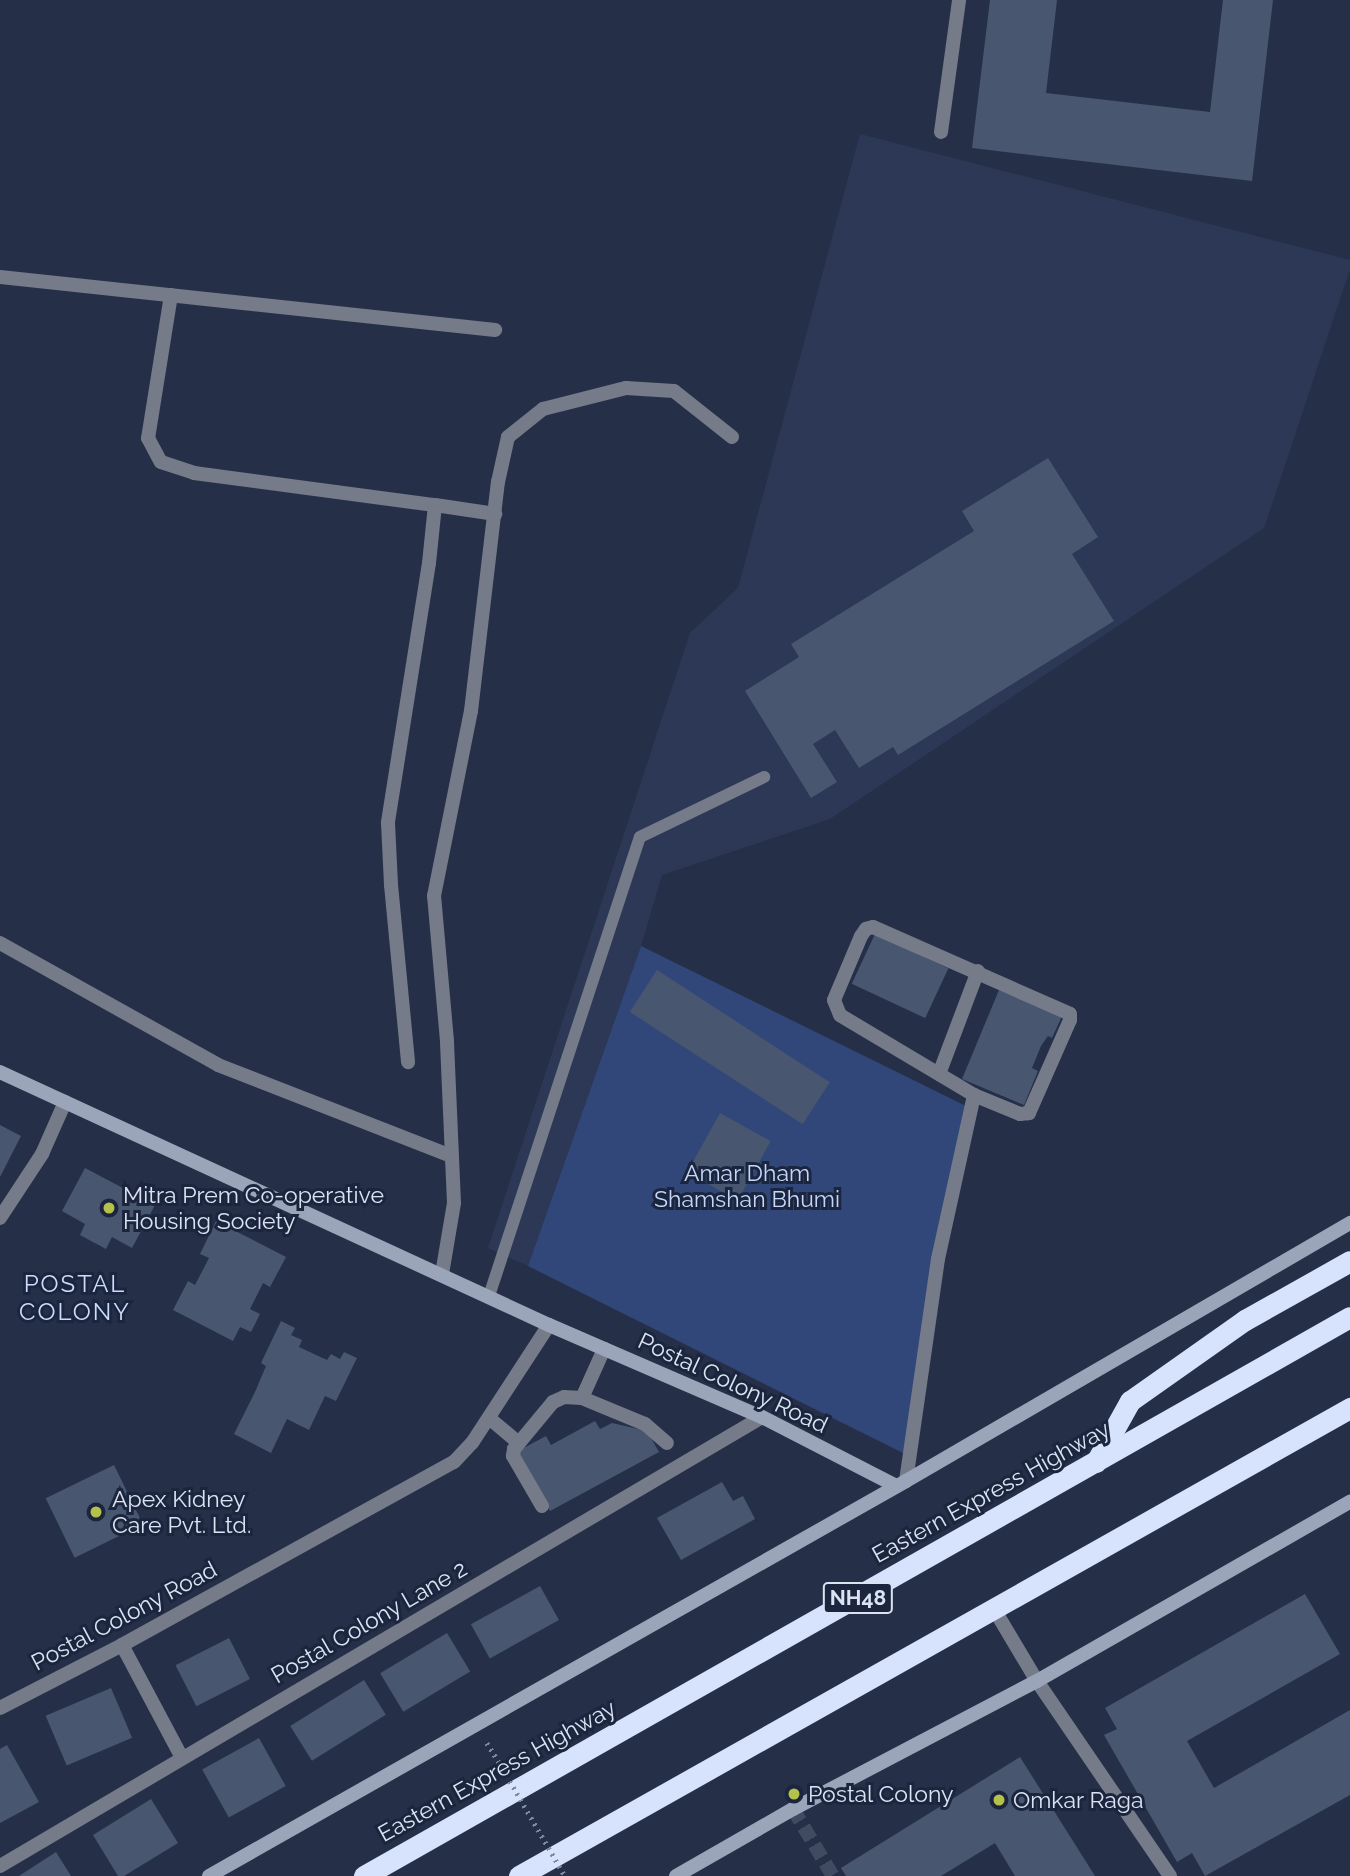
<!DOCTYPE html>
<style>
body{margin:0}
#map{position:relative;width:1350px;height:1876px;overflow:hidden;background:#253048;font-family:Raleway,sans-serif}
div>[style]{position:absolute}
.built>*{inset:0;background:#2c3856}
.green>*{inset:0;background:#324779}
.building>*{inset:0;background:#495670;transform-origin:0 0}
.street-tunnel>*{height:14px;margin-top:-7px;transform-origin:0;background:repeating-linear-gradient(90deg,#404b62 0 14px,transparent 0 21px)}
.path>*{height:4.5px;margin-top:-2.25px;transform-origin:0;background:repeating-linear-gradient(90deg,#808a9e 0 2px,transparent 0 7px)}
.lane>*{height:12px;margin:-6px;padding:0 6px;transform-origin:6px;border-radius:6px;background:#757b88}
.street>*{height:14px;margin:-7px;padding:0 7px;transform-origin:7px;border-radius:7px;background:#757b88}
.secondary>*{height:14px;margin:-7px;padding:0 7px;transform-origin:7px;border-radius:7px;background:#9ba5ba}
.highway>*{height:21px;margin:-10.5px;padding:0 10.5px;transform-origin:10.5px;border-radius:10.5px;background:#d7e3fd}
.path-bridge>*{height:4.5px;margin-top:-2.25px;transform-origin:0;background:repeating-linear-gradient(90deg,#808a9e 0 2px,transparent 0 7px)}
.dots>*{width:19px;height:19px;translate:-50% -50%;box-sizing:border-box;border:4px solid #1b263e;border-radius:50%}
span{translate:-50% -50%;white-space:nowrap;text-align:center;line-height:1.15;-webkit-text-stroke:6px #1b263e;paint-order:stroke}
.shield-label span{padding:2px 5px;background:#1b263e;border:2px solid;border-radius:5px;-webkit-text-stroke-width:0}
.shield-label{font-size:21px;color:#dbe3f3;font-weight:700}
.park-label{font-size:23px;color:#c4d6fa}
.poi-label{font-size:23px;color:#dbe3f3}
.left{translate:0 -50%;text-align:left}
.street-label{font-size:23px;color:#dbe3f3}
.neighbourhood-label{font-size:24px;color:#ccdbfb;letter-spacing:2px}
</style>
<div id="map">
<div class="built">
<div style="clip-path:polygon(860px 134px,1350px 260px,1350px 269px,1264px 528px,830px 819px,662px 875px,641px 946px,528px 1266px,488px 1248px,690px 633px,738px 588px)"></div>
</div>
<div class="green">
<div style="clip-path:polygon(641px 946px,970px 1108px,907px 1455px,528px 1266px)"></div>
</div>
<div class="building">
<div style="clip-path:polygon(990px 0,1057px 0,1046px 93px,1210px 112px,1223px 0,1273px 0,1252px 181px,972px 148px)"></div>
<div style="clip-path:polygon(1048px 458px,1098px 537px,1072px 554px,1114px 621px,898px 755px,893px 747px,859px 768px,835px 730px,813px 744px,837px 782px,811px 798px,745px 691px,799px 657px,791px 644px,974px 531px,962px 511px)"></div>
<div style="left:875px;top:934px;width:81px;height:55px;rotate:25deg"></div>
<div style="left:657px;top:970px;width:206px;height:50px;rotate:33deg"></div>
<div style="clip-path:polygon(999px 990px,1062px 1016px,1052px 1038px,1048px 1036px,1041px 1046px,1032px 1068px,1038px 1071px,1024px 1105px,962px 1079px)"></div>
<div style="left:720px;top:1113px;width:58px;height:68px;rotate:29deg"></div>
<div style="clip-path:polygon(0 1125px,21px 1136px,0 1177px)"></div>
<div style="clip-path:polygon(85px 1168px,155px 1205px,132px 1248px,112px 1237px,106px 1249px,80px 1235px,85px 1224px,62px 1211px)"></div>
<div style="clip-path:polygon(216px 1221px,286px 1257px,270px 1287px,263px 1283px,250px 1309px,260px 1314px,251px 1332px,240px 1327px,233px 1341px,173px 1310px,188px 1281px,195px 1285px,209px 1258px,200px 1254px)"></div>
<div style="clip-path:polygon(281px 1321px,295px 1328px,291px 1335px,302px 1340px,299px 1347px,327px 1360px,331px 1354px,340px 1359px,344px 1352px,357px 1358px,336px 1401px,325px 1396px,309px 1430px,287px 1419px,271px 1453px,234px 1434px,255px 1392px,266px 1366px,261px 1363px)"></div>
<div style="clip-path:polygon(595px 1421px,600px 1429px,612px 1423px,647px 1431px,659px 1452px,550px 1511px,518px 1451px,546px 1436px,551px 1445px)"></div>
<div style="left:114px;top:1465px;width:66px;height:76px;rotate:64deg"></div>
<div style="clip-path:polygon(722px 1482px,733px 1501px,743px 1496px,755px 1519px,681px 1560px,657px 1518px)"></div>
<div style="left:540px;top:1586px;width:39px;height:79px;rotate:61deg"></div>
<div style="clip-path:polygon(1305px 1594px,1340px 1654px,1187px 1741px,1214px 1788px,1350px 1710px,1350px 1795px,1205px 1876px,1192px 1853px,1177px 1862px,1104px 1735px,1117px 1729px,1105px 1708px)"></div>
<div style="left:447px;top:1633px;width:45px;height:78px;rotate:59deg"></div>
<div style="left:229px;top:1638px;width:46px;height:60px;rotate:63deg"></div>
<div style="left:364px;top:1680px;width:41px;height:87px;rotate:58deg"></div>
<div style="left:111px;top:1688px;width:54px;height:71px;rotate:67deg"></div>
<div style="left:259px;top:1738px;width:55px;height:65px;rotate:61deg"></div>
<div style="clip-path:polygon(7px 1745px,39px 1802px,0 1823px,0 1749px)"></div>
<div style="clip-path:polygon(1020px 1757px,1095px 1876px,1015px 1876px,995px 1843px,941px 1876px,846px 1876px,841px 1868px)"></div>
<div style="clip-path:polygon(151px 1799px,178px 1843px,124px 1876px,118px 1876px,93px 1835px)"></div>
<div style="clip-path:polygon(56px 1852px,71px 1876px,19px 1876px)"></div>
</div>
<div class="street-tunnel">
<div style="left:793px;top:1809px;width:78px;rotate:59.2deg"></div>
</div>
<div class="path">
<div style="left:487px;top:1743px;width:31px;rotate:58deg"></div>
</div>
<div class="lane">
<div style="left:489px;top:1296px;width:483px;rotate:-71.8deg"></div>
<div style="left:640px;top:837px;width:138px;rotate:-25.8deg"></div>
</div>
<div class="street">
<div style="left:941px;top:132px;width:133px;rotate:-82.2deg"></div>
<div style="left:0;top:277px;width:498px;rotate:6.1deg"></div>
<div style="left:171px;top:295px;width:145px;rotate:99.1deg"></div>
<div style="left:148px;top:438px;width:27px;rotate:62deg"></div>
<div style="left:161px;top:462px;width:35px;rotate:18deg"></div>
<div style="left:194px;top:473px;width:243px;rotate:7.6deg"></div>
<div style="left:435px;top:505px;width:58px;rotate:95.9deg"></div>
<div style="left:429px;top:563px;width:263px;rotate:99deg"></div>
<div style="left:388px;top:823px;width:62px;rotate:87.2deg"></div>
<div style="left:391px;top:885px;width:178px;rotate:84.5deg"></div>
<div style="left:435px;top:505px;width:61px;rotate:8.5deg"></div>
<div style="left:873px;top:927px;width:215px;rotate:23.8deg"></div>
<div style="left:1070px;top:1014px;width:6px;rotate:90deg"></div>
<div style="left:1070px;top:1020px;width:102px;rotate:113.8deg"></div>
<div style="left:1029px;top:1113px;width:9px;rotate:174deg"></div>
<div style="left:1020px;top:1114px;width:50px;rotate:-157.6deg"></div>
<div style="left:974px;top:1095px;width:156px;rotate:-149.2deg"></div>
<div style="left:840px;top:1015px;width:16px;rotate:-112deg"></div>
<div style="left:834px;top:1000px;width:69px;rotate:-67.1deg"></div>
<div style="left:861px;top:936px;width:9px;rotate:-54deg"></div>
<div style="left:866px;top:929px;width:7px;rotate:-16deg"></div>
<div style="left:0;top:943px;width:250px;rotate:29.2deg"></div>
<div style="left:218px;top:1065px;width:251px;rotate:21.3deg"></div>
<div style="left:939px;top:1074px;width:110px;rotate:-69.3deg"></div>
<div style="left:0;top:1218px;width:77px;rotate:-56.7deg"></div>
<div style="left:42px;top:1154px;width:57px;rotate:-66.1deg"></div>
<div style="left:442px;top:1274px;width:72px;rotate:-80.4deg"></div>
<div style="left:454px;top:1203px;width:162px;rotate:-92.5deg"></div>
<div style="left:447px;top:1041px;width:146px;rotate:-95.1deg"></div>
<div style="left:434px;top:896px;width:189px;rotate:-78.7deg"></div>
<div style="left:471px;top:711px;width:231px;rotate:-83.3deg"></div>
<div style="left:498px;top:482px;width:46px;rotate:-77.5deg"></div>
<div style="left:508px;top:437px;width:45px;rotate:-38.7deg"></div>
<div style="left:543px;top:409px;width:86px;rotate:-14.2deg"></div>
<div style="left:626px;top:388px;width:48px;rotate:3.6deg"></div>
<div style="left:674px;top:391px;width:74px;rotate:38.4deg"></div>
<div style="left:582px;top:1398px;width:54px;rotate:-65.8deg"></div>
<div style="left:489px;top:1418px;width:39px;rotate:40deg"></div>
<div style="left:906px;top:1481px;width:224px;rotate:-81.8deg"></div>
<div style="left:938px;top:1259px;width:168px;rotate:-77.6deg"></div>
<div style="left:542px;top:1506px;width:58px;rotate:-120.1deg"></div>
<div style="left:513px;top:1456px;width:7px;rotate:-82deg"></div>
<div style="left:514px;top:1449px;width:61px;rotate:-50.3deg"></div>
<div style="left:553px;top:1402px;width:12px;rotate:-24deg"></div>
<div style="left:564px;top:1397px;width:18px;rotate:3deg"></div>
<div style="left:582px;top:1398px;width:68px;rotate:22.4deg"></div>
<div style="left:645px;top:1424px;width:29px;rotate:41deg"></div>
<div style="left:994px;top:1609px;width:84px;rotate:59.2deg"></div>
<div style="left:1037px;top:1681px;width:236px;rotate:55.7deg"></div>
<div style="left:122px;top:1645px;width:128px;rotate:62deg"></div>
<div style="left:0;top:1708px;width:137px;rotate:-27.3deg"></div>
<div style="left:122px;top:1645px;width:379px;rotate:-28.9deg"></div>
<div style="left:454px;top:1462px;width:26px;rotate:-47deg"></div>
<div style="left:472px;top:1443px;width:141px;rotate:-56.9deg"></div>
<div style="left:0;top:1866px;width:884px;rotate:-30.51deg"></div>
</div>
<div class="secondary">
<div style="left:0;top:1072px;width:604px;rotate:24.74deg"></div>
<div style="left:549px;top:1325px;width:232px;rotate:23.4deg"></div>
<div style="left:762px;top:1417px;width:151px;rotate:27.2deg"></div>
<div style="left:209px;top:1876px;width:801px;rotate:-29.54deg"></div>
<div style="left:906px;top:1481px;width:514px;rotate:-30.16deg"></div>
<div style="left:676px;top:1876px;width:135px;rotate:-29.8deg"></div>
<div style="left:793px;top:1809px;width:276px;rotate:-27.7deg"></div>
<div style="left:1037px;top:1681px;width:361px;rotate:-29.8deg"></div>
</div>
<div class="highway">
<div style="left:1096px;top:1462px;width:70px;rotate:-60.9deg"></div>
<div style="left:1130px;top:1401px;width:141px;rotate:-35.2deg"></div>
<div style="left:1245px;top:1320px;width:120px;rotate:-29.3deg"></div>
<div style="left:364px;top:1876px;width:1133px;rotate:-29.55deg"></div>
<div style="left:519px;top:1876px;width:954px;rotate:-29.39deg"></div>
</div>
<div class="path-bridge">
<div style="left:503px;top:1769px;width:124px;rotate:59.9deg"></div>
</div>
<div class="dots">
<div style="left:109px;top:1208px;background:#b5c24a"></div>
<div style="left:96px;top:1512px;background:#b5c24a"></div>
<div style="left:794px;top:1794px;background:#b5c24a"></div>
<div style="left:999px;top:1800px;background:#b5c24a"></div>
</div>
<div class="shield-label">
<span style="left:858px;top:1598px">NH48</span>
</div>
<div class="park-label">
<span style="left:747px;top:1186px">Amar Dham<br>Shamshan Bhumi</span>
</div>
<div class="poi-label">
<span class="left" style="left:123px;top:1208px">Mitra Prem Co-operative<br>Housing Society</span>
<span class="left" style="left:112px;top:1512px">Apex Kidney<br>Care Pvt. Ltd.</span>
<span class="left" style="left:808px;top:1794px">Postal Colony</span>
<span class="left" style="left:1013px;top:1800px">Omkar Raga</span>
</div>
<div class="street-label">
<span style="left:733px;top:1383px;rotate:25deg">Postal Colony Road</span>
<span style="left:991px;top:1492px;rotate:-29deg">Eastern Express Highway</span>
<span style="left:124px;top:1616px;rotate:-28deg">Postal Colony Road</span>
<span style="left:369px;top:1622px;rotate:-30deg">Postal Colony Lane 2</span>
<span style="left:497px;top:1771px;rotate:-29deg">Eastern Express Highway</span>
</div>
<div class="neighbourhood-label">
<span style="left:75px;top:1298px">POSTAL<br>COLONY</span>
</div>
</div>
